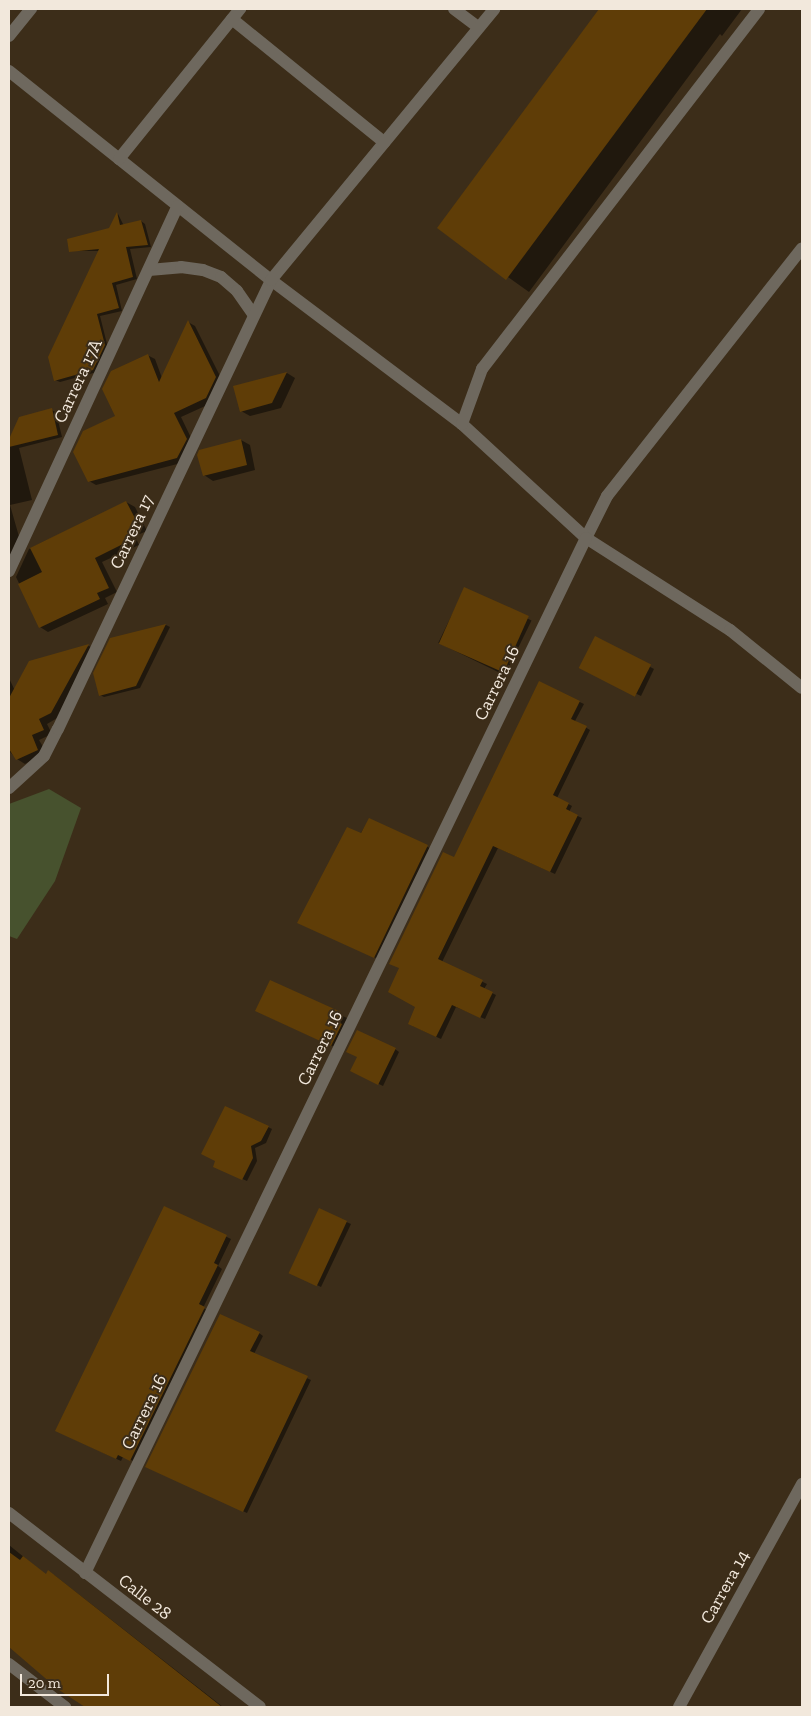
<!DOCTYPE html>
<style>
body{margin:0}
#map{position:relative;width:811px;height:1716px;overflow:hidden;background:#3c2d19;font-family:"Zilla Slab",serif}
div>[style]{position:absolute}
.green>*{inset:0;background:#47522e}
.shadow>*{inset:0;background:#0007;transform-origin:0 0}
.building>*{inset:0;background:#5f3d07;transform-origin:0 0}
.service>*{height:12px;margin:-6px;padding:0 6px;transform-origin:6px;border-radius:6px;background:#6e685e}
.minor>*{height:12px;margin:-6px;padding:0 6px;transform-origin:6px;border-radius:6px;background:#6e685e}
span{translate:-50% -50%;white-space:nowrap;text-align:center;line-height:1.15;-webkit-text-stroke:4px #3c2d19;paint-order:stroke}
.street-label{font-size:18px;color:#f2e8dc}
.frame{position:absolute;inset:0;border:10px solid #f2e8dc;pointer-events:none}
.scale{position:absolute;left:20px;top:1674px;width:89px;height:22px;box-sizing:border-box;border:2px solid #f2e8dc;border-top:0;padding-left:6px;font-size:15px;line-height:18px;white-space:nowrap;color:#f2e8dc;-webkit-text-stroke:4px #3c2d19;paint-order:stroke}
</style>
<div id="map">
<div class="green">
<div style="clip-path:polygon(49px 789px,81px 808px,55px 881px,17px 939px,9px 936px,9px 804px)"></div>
</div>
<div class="shadow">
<div style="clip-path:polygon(601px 9px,742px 9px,722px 36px,720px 34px,529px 292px,439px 228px)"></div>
<div style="clip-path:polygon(118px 214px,124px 226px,141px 221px,145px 224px,151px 247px,130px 249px,137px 279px,116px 285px,122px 311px,100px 316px,108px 348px,97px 372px,60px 382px,55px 380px,100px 251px,70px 251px,110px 229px)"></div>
<div style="clip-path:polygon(188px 322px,195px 326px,223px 382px,214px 402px,181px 417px,194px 444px,185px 462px,96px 485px,89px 481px,147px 355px,155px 359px,162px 378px)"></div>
<div style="clip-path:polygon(287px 373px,295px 378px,281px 408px,250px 416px,241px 411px,234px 387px)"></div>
<div style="clip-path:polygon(51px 410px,56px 412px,62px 437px,19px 448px,32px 500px,10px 505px,20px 540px,9px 561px,9px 442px,20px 418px)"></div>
<div style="clip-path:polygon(241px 440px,250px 445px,255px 470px,213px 481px,204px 475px)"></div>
<div style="clip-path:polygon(126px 502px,135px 507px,147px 531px,135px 536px,139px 545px,102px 562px,117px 592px,105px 598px,108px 604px,48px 632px,40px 627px,16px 577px,29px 549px)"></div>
<div style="left:465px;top:588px;width:74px;height:61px;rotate:26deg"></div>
<div style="clip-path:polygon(166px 625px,170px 627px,140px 688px,104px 697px,100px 695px,111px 639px)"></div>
<div style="clip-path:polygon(596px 638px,654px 669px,641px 696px,586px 670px)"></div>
<div style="clip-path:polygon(89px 646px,97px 650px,59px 717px,47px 724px,52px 734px,39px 740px,46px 752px,25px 764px,17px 759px,9px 751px,9px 678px,15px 691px,30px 662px)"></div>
<div style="clip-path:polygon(539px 683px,584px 704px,575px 721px,590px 730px,557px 798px,572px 806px,569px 812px,582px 818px,555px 874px,498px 848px,442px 962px,487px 984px,484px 989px,496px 995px,485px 1019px,456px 1007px,441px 1039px,413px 1026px,455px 859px)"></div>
<div style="clip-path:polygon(369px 820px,432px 849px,378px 959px,303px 925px)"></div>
<div style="clip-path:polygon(270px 981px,349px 1019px,341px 1050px,265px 1015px)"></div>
<div style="clip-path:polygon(395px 1049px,399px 1052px,383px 1086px,356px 1073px)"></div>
<div style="clip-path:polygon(268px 1127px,272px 1129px,266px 1143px,255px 1148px,257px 1161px,247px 1181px,218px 1168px)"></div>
<div style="clip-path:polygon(165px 1207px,231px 1239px,218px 1266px,222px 1269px,203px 1308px,209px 1311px,136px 1462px,123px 1457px,121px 1461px,61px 1433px)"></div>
<div style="clip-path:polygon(319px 1210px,351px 1224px,321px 1287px,294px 1274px)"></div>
<div style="clip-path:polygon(259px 1333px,263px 1336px,254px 1354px,311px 1380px,247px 1513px,151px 1469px)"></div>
<div style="clip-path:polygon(9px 1545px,46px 1575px,54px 1575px,223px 1707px,87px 1707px,9px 1646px)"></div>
</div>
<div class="building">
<div style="clip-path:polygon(599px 9px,707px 9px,506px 280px,437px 228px)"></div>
<div style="clip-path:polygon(117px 212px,120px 225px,141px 220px,148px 245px,126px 247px,133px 277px,112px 283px,119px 308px,97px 314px,105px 345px,93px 370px,54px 381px,48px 357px,99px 249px,69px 252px,67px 239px,109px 228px)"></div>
<div style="clip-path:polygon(188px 320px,216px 377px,206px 398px,174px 413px,187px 439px,177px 458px,88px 482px,73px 452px,83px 431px,115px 416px,102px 389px,111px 371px,148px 354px,159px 382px)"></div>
<div style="clip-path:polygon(287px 372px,272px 403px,240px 412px,233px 386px)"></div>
<div style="clip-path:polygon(52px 408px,58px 435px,9px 447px,9px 439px,19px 417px)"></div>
<div style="clip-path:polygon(241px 439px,247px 465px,203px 476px,197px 455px,199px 450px)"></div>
<div style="clip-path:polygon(126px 501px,139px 526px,127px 531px,131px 540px,95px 558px,109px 588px,97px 593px,100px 599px,39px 628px,18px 584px,42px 572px,30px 548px)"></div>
<div style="left:464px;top:587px;width:71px;height:62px;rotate:24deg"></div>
<div style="clip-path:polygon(166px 624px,136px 686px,99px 696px,93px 673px,110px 638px)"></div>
<div style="left:595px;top:636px;width:63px;height:36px;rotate:27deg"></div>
<div style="clip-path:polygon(89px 644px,51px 713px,39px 719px,44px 730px,32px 735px,38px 750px,16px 760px,9px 749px,9px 698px,29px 661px)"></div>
<div style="clip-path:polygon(539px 681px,580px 701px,571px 719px,587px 726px,553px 795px,569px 803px,566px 809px,578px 815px,550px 872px,493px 846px,438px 959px,483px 980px,480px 986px,493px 992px,480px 1018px,452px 1005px,436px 1037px,408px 1024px,415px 1007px,388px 992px,399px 968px,389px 964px,443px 852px,454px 857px)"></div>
<div style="clip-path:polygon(369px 818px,428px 845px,374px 958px,297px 923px,347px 827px,361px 833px)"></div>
<div style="clip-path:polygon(270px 980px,341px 1012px,337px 1021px,342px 1024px,331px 1046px,255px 1011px)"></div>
<div style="clip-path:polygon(357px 1030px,396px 1048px,378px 1085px,350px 1071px,357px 1057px,346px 1052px)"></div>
<div style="clip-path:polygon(225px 1106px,269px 1126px,261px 1141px,251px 1146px,253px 1158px,242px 1180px,213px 1167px,215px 1161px,201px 1154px)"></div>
<div style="clip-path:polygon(164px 1206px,227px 1235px,214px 1263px,218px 1265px,199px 1304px,205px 1307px,130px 1461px,118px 1455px,116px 1459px,55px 1431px)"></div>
<div style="left:319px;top:1208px;width:31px;height:72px;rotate:25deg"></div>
<div style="clip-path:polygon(220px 1314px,260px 1332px,250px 1351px,308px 1376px,243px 1512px,145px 1467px)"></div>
<div style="clip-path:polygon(9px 1552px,20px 1560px,23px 1556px,46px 1574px,48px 1570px,222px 1707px,85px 1707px,59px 1690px,9px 1647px)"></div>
</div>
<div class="service">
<div style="left:586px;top:538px;width:47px;rotate:-63.4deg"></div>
<div style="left:607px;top:496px;width:315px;rotate:-51.8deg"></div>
</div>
<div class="minor">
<div style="left:454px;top:9px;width:30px;rotate:37deg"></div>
<div style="left:232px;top:19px;width:196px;rotate:39deg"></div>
<div style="left:9px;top:36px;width:35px;rotate:-51deg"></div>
<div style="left:9px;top:71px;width:335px;rotate:38.6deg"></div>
<div style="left:271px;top:280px;width:239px;rotate:37deg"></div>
<div style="left:462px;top:424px;width:168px;rotate:42.6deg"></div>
<div style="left:586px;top:538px;width:171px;rotate:32.6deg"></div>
<div style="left:730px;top:630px;width:92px;rotate:38.9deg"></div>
<div style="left:119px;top:159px;width:193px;rotate:-51.1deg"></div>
<div style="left:149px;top:270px;width:32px;rotate:-5deg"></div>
<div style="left:181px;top:267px;width:22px;rotate:8deg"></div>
<div style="left:203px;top:270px;width:19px;rotate:21deg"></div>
<div style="left:221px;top:277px;width:21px;rotate:41deg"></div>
<div style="left:237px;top:291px;width:29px;rotate:55deg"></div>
<div style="left:462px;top:424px;width:59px;rotate:-70deg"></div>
<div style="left:482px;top:369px;width:454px;rotate:-52.4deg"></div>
<div style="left:9px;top:571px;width:402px;rotate:-65.2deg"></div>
<div style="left:9px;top:788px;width:47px;rotate:-42.4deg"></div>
<div style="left:44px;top:756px;width:30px;rotate:-63deg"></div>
<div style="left:58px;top:729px;width:497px;rotate:-64.6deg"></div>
<div style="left:271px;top:280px;width:351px;rotate:-50.5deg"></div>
<div style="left:9px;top:1513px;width:317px;rotate:37.7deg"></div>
<div style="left:85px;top:1573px;width:1150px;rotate:-64.17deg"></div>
<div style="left:9px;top:1664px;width:71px;rotate:37.5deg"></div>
<div style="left:679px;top:1707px;width:255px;rotate:-61.1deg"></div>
</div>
<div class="street-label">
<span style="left:78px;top:381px;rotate:-65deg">Carrera 17A</span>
<span style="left:132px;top:532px;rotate:-65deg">Carrera 17</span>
<span style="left:497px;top:683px;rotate:-64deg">Carrera 16</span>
<span style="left:320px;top:1048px;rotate:-64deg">Carrera 16</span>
<span style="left:144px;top:1412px;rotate:-64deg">Carrera 16</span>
<span style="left:725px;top:1587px;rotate:-61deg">Carrera 14</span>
<span style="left:145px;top:1597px;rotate:38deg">Calle 28</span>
</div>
<div class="frame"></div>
<div class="scale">20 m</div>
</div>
